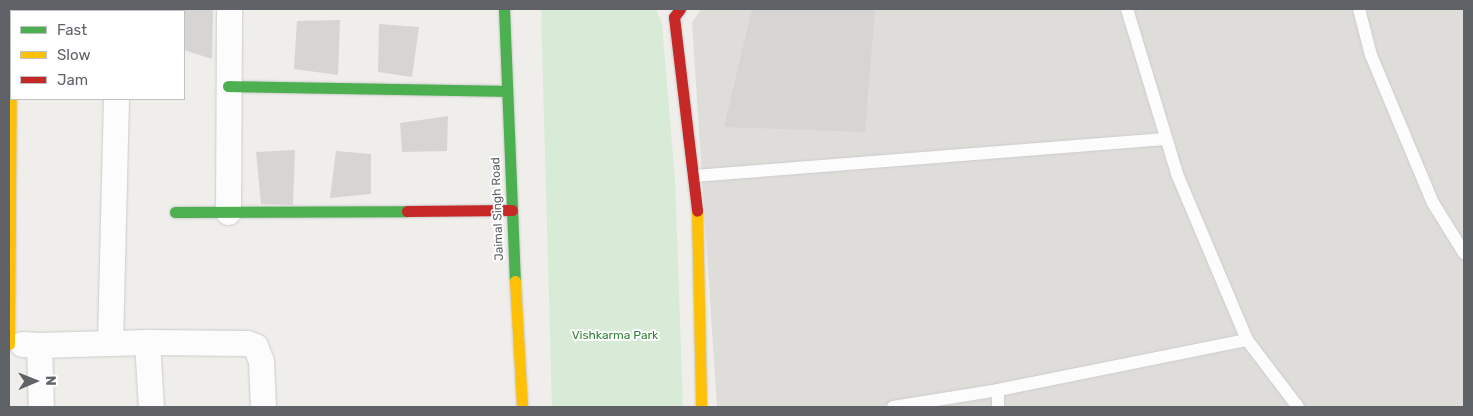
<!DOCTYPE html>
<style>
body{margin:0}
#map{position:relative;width:1473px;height:416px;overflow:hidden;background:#efeeea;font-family:Rubik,sans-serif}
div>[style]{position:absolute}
.industrial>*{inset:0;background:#dfddda}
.green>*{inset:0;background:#d8ebd6}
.building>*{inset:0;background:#d6d5d3;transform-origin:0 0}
.roads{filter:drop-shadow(0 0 1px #cbcccc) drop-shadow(0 0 1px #cbcccc)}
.lane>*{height:12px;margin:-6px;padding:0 6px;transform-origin:6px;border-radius:6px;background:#fdfcfc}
.street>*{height:25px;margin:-12.5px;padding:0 12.5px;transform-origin:12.5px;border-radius:12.5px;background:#fdfcfc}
.fast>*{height:11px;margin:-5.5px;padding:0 5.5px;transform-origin:5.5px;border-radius:5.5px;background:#4caf50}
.slow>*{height:11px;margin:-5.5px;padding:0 5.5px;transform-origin:5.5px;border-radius:5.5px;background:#ffc107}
.jam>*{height:11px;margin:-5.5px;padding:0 5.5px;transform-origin:5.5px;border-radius:5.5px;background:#c62828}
span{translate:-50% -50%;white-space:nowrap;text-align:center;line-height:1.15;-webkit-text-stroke:4px #fff;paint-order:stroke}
.street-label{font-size:12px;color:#5f6368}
.park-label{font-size:12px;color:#348238}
.frame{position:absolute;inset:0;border:10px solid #5f6368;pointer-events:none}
.legend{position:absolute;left:10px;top:10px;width:175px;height:90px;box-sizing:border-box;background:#fff;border:1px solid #bfc1c3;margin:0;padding:6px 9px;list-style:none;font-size:15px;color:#5f6368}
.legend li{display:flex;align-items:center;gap:10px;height:25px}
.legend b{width:25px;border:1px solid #bfc1c3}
.north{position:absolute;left:10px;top:356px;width:50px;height:50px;-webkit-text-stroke:4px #fff;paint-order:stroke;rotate:89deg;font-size:14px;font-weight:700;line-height:20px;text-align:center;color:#5f6368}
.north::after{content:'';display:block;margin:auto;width:18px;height:22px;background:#5f6368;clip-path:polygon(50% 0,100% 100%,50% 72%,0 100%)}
</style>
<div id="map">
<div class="industrial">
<div style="clip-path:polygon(701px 9px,1464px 9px,1464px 407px,717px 407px,692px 23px)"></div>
</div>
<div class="green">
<div style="clip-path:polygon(541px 9px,656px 9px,662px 24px,675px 180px,683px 407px,552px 407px)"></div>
</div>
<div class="building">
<div style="left:132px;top:9px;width:31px;height:2px"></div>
<div style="clip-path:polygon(174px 9px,213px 9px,212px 59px,184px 50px,184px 11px,174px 11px)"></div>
<div style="clip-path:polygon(752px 9px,875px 9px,865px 132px,724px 127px)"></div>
<div style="clip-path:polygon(340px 20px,338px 75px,294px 69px,297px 21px)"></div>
<div style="clip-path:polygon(379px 24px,419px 27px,412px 77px,378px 72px)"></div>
<div style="clip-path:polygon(448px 116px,447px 151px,402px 152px,400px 123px)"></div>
<div style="clip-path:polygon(295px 150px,293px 205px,261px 204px,256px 152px)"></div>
<div style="clip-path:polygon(336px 151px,371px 154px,371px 194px,330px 198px)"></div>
</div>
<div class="roads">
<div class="lane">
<div style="left:1127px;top:9px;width:172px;rotate:73.1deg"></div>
<div style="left:1177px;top:174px;width:180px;rotate:67.1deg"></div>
<div style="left:1247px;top:340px;width:84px;rotate:52.7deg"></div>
<div style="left:1359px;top:9px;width:48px;rotate:75.4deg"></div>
<div style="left:1371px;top:55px;width:160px;rotate:67.3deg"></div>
<div style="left:1433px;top:203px;width:59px;rotate:58.2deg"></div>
<div style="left:694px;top:176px;width:473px;rotate:-4.5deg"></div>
<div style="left:998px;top:390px;width:17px;rotate:90deg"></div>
<div style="left:893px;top:407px;width:106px;rotate:-9.2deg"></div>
<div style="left:998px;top:390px;width:254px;rotate:-11.4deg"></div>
</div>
<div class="street">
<div style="left:12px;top:11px;width:2px;rotate:-90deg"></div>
<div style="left:118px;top:11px;width:2px;rotate:-90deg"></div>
<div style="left:228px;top:212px;width:203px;rotate:-89.7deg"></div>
<div style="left:147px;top:342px;width:65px;rotate:86.5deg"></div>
<div style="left:110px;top:343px;width:244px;rotate:-88.6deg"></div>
<div style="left:22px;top:344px;width:17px;rotate:3deg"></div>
<div style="left:39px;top:345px;width:62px;rotate:88.2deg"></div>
<div style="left:39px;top:345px;width:108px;rotate:-1.6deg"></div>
<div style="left:147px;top:342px;width:100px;rotate:0.6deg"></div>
<div style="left:247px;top:343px;width:9px;rotate:21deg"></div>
<div style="left:255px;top:346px;width:16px;rotate:68deg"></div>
<div style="left:261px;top:361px;width:46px;rotate:87.5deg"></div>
</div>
<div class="fast">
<div style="left:504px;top:9px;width:272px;rotate:87.7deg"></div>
<div style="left:228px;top:86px;width:279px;rotate:1deg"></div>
<div style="left:175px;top:212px;width:232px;rotate:-0.2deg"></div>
</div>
<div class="slow">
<div style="left:697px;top:211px;width:196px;rotate:88.8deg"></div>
<div style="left:515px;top:281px;width:126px;rotate:86.8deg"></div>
<div style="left:9px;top:344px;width:286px;rotate:-89.6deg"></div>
</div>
<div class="jam">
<div style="left:680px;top:9px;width:10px;rotate:127deg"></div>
<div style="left:674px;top:17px;width:195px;rotate:83.2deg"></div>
<div style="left:407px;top:211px;width:105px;rotate:-0.5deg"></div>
</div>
</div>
<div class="street-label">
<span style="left:498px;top:209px;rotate:-92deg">Jaimal Singh Road</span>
</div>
<div class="park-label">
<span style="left:615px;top:336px">Vishkarma Park</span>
</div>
<div class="frame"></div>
<ul class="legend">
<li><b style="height:6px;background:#4caf50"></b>Fast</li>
<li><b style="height:6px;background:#ffc107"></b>Slow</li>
<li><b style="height:6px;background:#c62828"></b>Jam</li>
</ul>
<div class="north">N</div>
</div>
